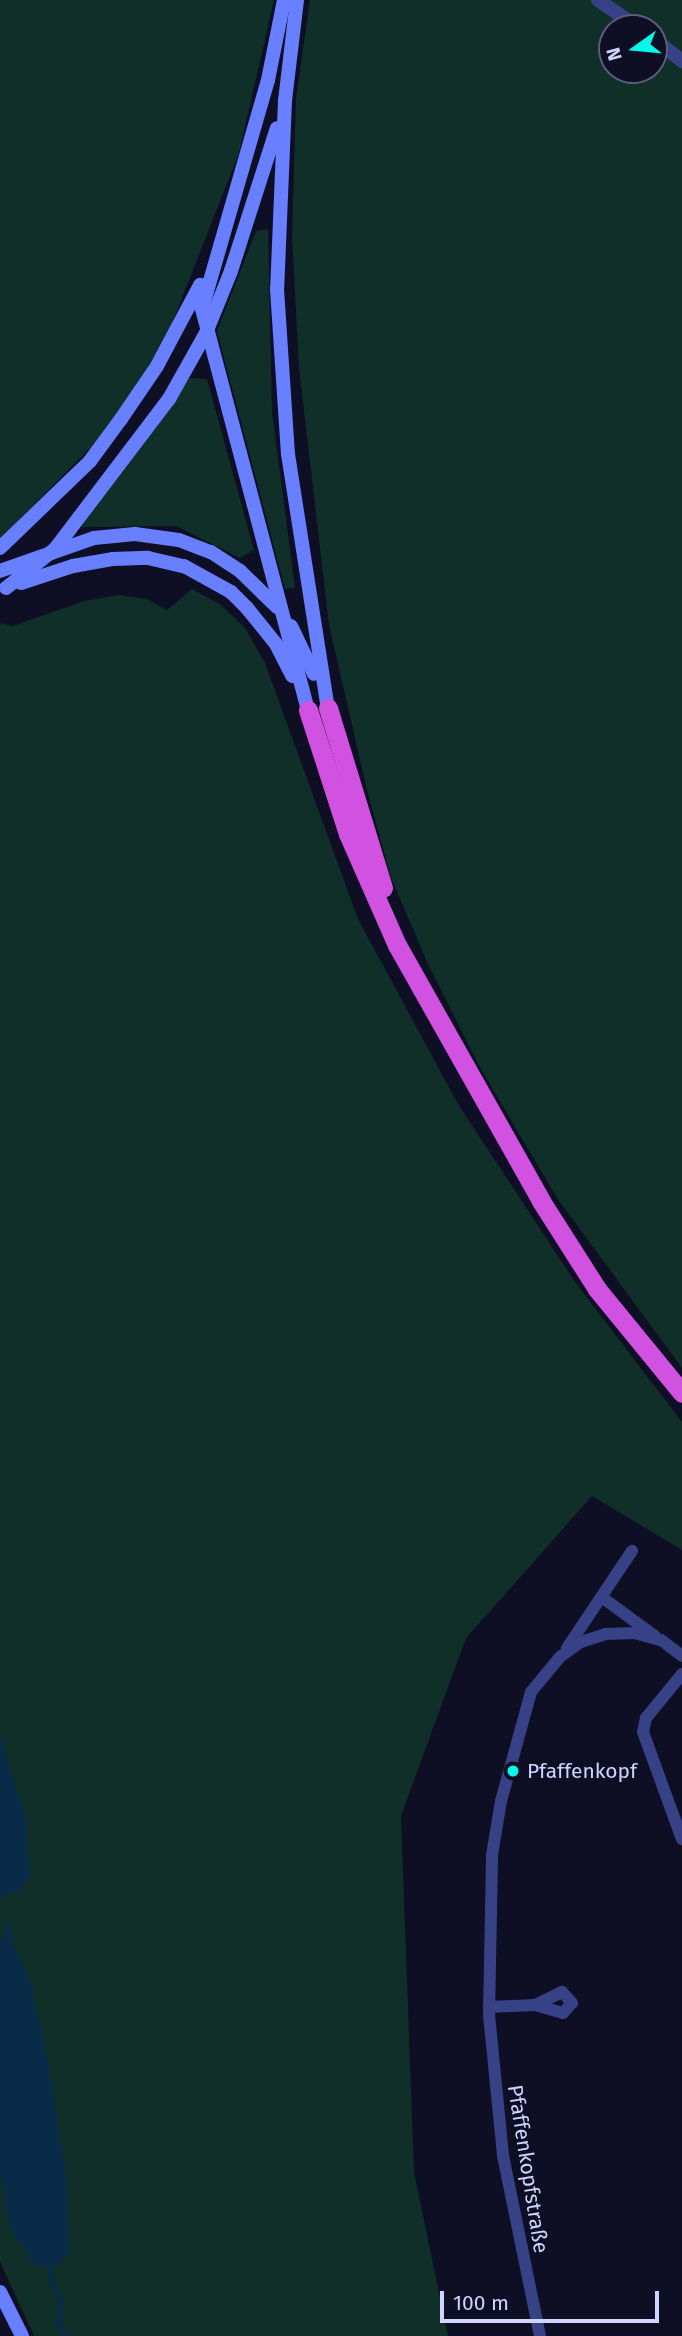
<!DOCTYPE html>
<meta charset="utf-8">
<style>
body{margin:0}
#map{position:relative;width:682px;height:2336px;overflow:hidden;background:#0e0e25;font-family:"Fira Sans",sans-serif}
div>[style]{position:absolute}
.green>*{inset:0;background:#102f29}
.water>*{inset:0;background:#0a2b48}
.stream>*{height:4.5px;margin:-2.25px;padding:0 2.25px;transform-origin:2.25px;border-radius:2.25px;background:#0a2b48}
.minor>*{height:12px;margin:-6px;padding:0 6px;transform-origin:6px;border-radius:6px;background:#374286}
.tertiary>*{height:14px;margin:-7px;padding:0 7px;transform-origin:7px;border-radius:7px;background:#374286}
.secondary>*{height:14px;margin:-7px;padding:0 7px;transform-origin:7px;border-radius:7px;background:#687fff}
.trunk>*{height:19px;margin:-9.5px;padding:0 9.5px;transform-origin:9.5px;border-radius:9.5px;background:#d152e0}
.dots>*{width:19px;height:19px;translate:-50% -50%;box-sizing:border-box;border:4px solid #0e0e25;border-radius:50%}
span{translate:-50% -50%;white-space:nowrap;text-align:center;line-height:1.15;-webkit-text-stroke:6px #0e0e25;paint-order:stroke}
.poi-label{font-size:21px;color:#d1d4ff}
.left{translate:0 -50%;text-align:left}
.street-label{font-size:21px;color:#d1d4ff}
.north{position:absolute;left:598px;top:14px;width:70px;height:70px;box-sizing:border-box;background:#0e0e25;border:2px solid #5c5d7c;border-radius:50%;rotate:255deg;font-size:19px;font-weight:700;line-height:28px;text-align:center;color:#d1d4ff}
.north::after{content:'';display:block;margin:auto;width:24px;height:32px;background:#00fce9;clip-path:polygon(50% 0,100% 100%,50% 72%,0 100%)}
.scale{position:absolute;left:440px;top:2291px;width:219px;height:32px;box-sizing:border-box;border:4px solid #d1d4ff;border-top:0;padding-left:9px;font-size:21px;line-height:24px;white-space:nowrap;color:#d1d4ff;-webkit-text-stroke:5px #0e0e25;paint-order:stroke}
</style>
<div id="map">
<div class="green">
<div style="clip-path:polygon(0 0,274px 0,239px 153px,169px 331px,132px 394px,94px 444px,0 539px)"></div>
<div style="clip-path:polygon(evenodd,310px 0,682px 0,682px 1368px,557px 1198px,478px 1064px,428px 964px,391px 878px,366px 786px,329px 625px,299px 368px,292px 237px,296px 99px,310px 0,612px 28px,654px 28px,654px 70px,612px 70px,612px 28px)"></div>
<div style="clip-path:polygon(268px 229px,272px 411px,295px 588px,285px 589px,217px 331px,256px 231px)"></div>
<div style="clip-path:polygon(189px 378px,207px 379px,254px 550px,240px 558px,176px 526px,81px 527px)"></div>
<div style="clip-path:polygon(192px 589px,221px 605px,245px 628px,265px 663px,358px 919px,458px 1104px,575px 1282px,682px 1422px,682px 1550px,592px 1496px,466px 1638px,401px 1816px,414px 2172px,448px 2336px,34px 2336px,0 2262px,0 623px,13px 626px,84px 601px,119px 595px,147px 599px,167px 610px)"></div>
</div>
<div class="water">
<div style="clip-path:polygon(0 1734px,26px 1818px,30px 1877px,17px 1892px,0 1897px)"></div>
<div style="clip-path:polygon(10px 1936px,30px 1981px,49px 2067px,67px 2184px,69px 2254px,59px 2265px,48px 2268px,35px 2265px,10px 2229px,0 2171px,0 1939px)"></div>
</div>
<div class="stream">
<div style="left:8px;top:1925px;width:16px;rotate:79deg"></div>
<div style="left:49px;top:2263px;width:17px;rotate:83deg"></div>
<div style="left:51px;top:2280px;width:21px;rotate:62deg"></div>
<div style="left:61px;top:2299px;width:25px;rotate:95deg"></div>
<div style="left:59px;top:2324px;width:14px;rotate:56deg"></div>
</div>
<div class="minor">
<div style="left:603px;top:1598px;width:64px;rotate:36.2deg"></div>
<div style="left:567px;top:1648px;width:117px;rotate:-56.2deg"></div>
<div style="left:682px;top:1674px;width:57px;rotate:129.3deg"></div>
<div style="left:646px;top:1718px;width:14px;rotate:102deg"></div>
<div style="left:643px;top:1732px;width:114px;rotate:70deg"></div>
<div style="left:489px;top:2007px;width:46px;rotate:-2.5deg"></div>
<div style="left:535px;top:2005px;width:29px;rotate:16deg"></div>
<div style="left:563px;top:2013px;width:13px;rotate:-48deg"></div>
<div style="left:572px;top:2003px;width:15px;rotate:-132deg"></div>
<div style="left:562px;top:1992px;width:30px;rotate:154deg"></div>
<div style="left:540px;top:2336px;width:185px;rotate:-101.6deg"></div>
<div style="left:503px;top:2155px;width:141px;rotate:-95.7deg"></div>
<div style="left:489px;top:2015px;width:160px;rotate:-88.9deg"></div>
<div style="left:492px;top:1855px;width:55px;rotate:-80.5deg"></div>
<div style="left:501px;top:1801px;width:113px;rotate:-74.6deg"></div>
<div style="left:531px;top:1692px;width:45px;rotate:-50.4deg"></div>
<div style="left:560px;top:1657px;width:26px;rotate:-36deg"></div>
<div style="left:581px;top:1642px;width:26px;rotate:-18deg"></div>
<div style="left:606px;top:1634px;width:28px;rotate:-2deg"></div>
<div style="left:634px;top:1633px;width:28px;rotate:15deg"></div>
<div style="left:661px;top:1640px;width:26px;rotate:37deg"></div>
</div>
<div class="tertiary">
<div style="left:598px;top:0;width:50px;rotate:34.3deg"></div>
<div style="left:654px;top:39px;width:36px;rotate:38deg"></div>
</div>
<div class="secondary">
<div style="left:284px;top:0;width:82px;rotate:101.3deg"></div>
<div style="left:268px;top:80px;width:238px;rotate:106.1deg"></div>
<div style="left:202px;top:309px;width:415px;rotate:75.2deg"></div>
<div style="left:297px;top:0;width:102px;rotate:96.8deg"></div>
<div style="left:285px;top:101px;width:188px;rotate:92.4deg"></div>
<div style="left:277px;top:289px;width:165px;rotate:86.2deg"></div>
<div style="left:288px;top:454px;width:257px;rotate:81.1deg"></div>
<div style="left:0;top:548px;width:125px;rotate:-44deg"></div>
<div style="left:90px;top:461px;width:52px;rotate:-53.6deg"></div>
<div style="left:121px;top:419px;width:64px;rotate:-55.8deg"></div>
<div style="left:157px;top:366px;width:92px;rotate:-62deg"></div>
<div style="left:0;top:571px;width:100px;rotate:-19.3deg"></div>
<div style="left:94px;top:538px;width:41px;rotate:-5.6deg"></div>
<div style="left:135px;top:534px;width:44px;rotate:7.8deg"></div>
<div style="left:179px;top:540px;width:34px;rotate:21deg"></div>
<div style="left:211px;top:552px;width:35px;rotate:33deg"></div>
<div style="left:240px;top:571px;width:52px;rotate:44.2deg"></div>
<div style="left:21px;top:583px;width:55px;rotate:-18.1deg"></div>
<div style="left:73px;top:566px;width:41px;rotate:-9.9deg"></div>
<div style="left:113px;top:559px;width:35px;rotate:-2deg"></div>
<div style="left:148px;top:558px;width:37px;rotate:13deg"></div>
<div style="left:184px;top:566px;width:54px;rotate:29deg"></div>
<div style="left:231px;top:592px;width:23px;rotate:45deg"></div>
<div style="left:247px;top:608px;width:46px;rotate:51.1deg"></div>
<div style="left:276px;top:644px;width:36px;rotate:63deg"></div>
<div style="left:6px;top:588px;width:63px;rotate:-38.5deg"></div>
<div style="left:55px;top:549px;width:188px;rotate:-52.8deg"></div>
<div style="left:169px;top:399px;width:76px;rotate:-60.7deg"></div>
<div style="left:206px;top:333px;width:67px;rotate:-68deg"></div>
<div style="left:231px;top:271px;width:150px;rotate:-72.2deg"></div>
<div style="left:291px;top:626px;width:53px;rotate:64.4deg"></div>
<div style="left:0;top:2292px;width:49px;rotate:63.4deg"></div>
</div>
<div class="trunk">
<div style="left:328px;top:708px;width:188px;rotate:73deg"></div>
<div style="left:308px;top:710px;width:130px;rotate:72.1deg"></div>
<div style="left:348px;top:834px;width:121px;rotate:66.2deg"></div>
<div style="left:397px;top:945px;width:294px;rotate:60.6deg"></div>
<div style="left:541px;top:1201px;width:104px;rotate:57.5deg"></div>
<div style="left:597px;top:1289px;width:134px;rotate:50.7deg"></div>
</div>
<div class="dots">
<div style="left:513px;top:1771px;background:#00fce9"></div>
</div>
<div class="poi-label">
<span class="left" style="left:527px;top:1771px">Pfaffenkopf</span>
</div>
<div class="street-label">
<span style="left:528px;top:2169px;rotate:81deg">Pfaffenkopfstraße</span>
</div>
<div class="north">N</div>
<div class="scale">100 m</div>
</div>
